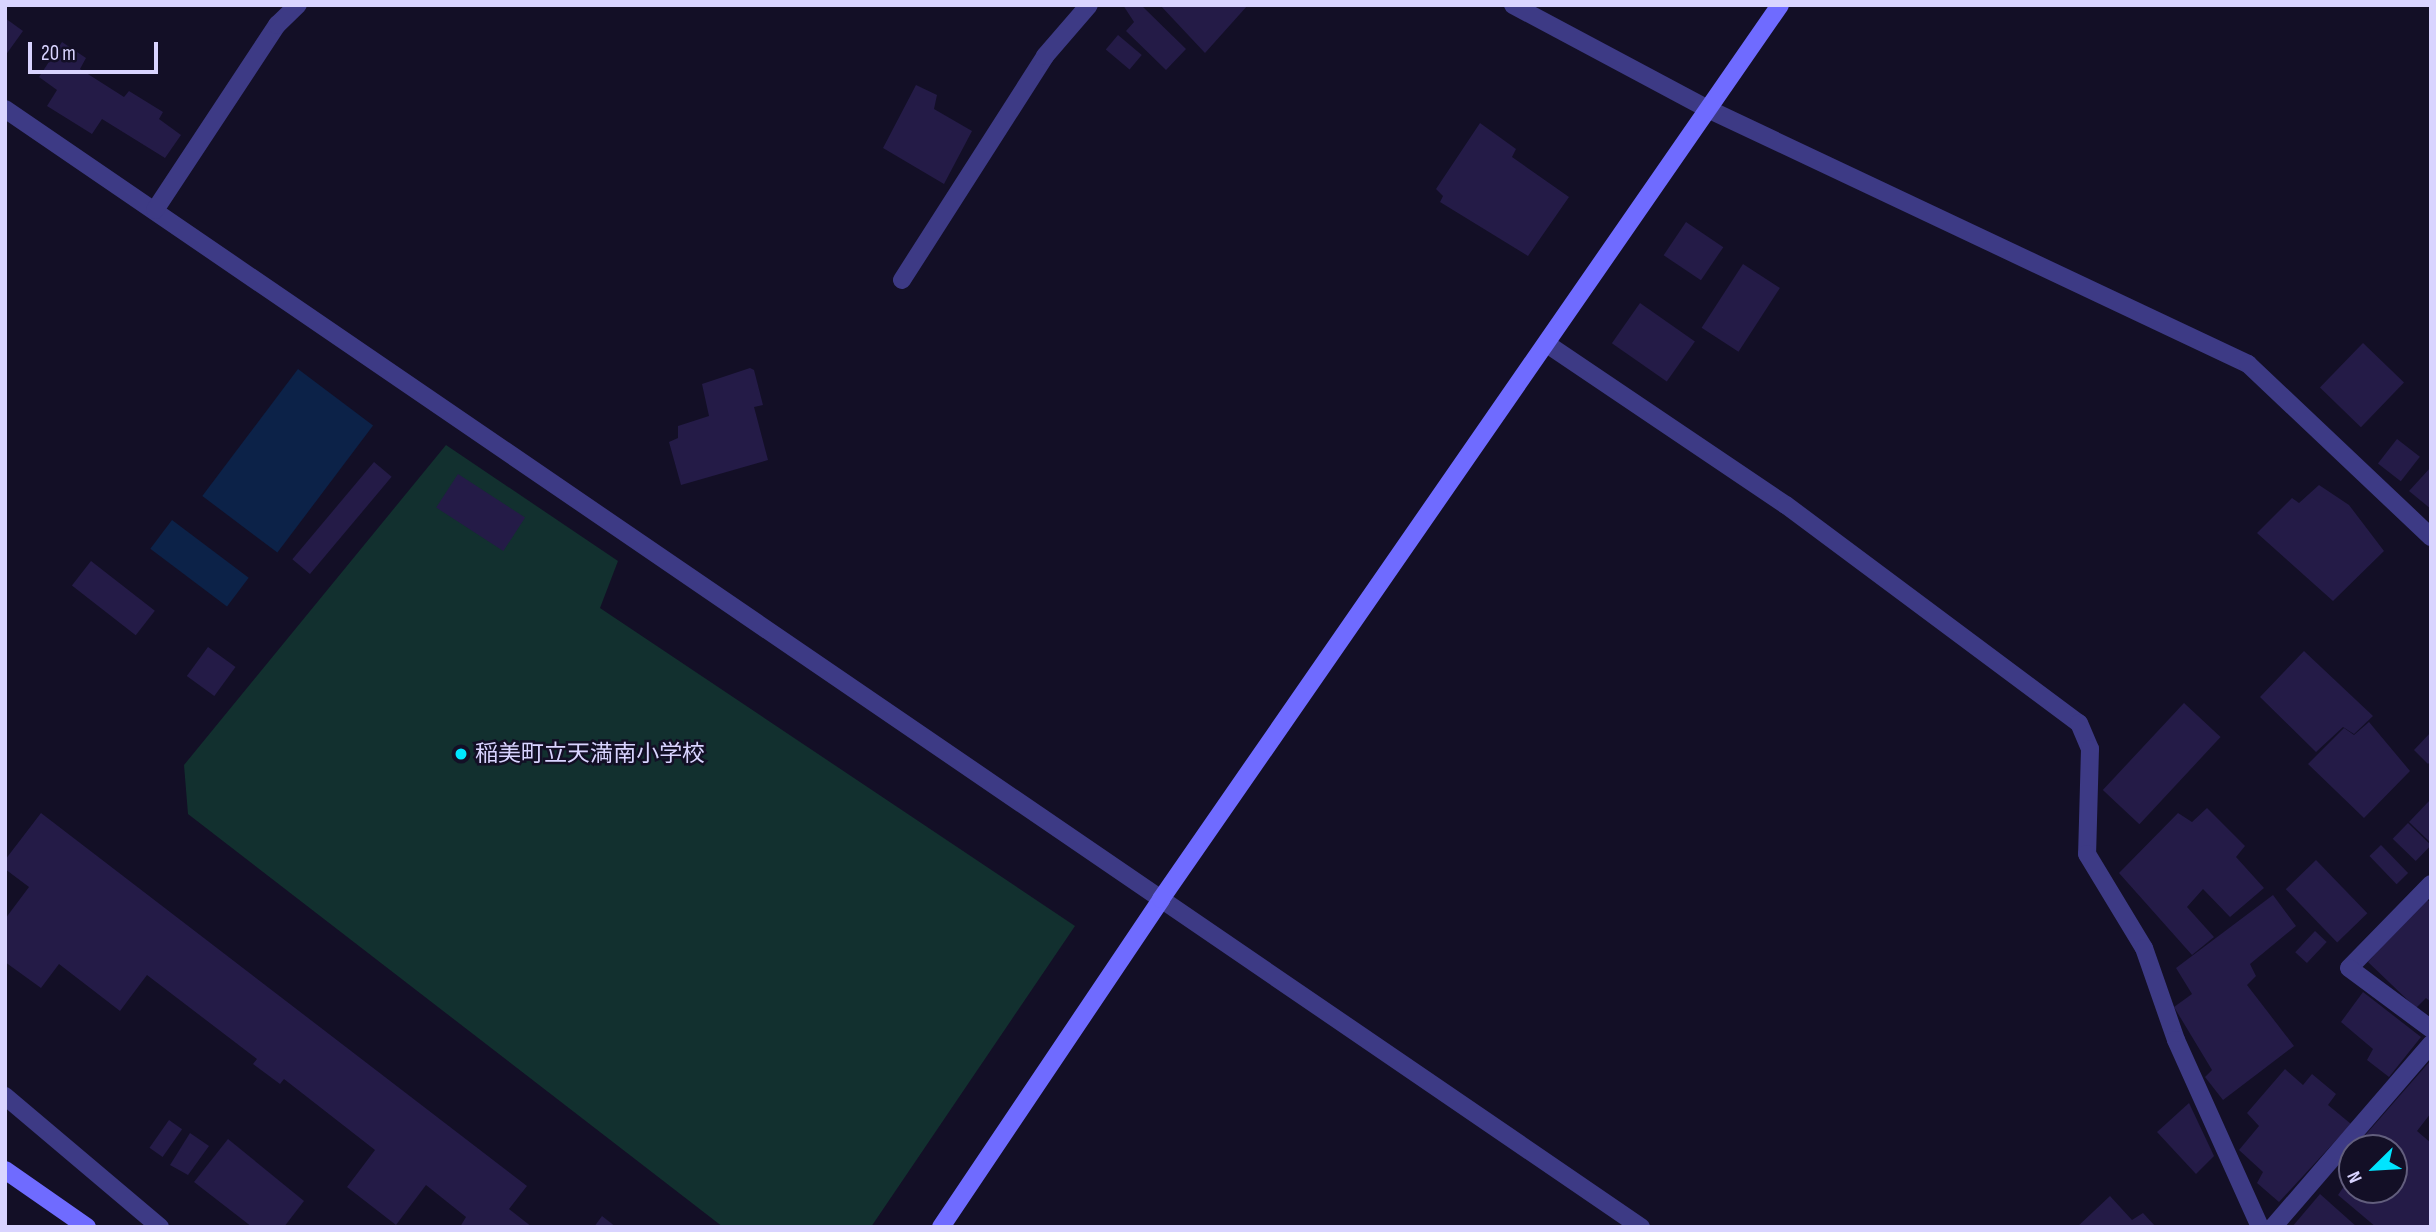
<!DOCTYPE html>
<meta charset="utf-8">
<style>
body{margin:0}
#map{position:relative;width:2436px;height:1232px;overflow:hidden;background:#130f26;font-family:"Sofia Sans Condensed","Noto Sans JP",sans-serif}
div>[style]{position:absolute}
.green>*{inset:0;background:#12302f}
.water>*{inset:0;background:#0c2248;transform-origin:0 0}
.building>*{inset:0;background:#241b47;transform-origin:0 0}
.street>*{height:18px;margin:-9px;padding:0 9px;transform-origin:9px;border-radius:9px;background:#3d3a85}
.secondary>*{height:18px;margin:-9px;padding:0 9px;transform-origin:9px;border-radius:9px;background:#6f6bff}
.dots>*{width:19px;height:19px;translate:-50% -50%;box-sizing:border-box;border:4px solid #130f26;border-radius:50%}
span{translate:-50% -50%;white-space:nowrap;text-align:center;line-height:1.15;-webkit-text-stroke:5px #130f26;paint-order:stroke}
.poi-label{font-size:23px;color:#d9d4ff}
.left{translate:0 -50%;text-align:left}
.frame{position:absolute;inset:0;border:7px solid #d9d4ff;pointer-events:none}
.north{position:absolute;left:2338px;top:1134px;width:70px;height:70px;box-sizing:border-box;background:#130f26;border:2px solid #625e7d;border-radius:50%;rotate:246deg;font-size:19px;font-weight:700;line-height:28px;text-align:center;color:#d9d4ff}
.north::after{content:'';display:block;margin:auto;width:24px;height:32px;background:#00e5ff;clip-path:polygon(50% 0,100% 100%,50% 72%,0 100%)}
.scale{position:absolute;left:28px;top:42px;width:130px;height:32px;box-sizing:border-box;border:4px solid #d9d4ff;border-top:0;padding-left:9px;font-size:21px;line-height:24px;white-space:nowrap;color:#d9d4ff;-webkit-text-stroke:5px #130f26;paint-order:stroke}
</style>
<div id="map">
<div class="green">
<div style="clip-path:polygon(446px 445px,618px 561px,600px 608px,1075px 926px,871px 1227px,723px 1227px,188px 814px,184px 765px)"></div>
</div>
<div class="water">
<div style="left:298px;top:369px;width:94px;height:159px;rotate:37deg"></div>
<div style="left:172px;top:520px;width:96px;height:36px;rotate:37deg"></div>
</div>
<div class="building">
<div style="clip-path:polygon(1123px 5px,1141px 5px,1186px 49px,1166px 70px,1126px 31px,1134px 22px)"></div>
<div style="clip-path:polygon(1160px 5px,1248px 5px,1205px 53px)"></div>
<div style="clip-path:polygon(5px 18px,23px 31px,5px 56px)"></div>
<div style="left:1118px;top:35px;width:31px;height:19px;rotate:40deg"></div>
<div style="clip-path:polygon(62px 42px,86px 58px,80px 69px,124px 97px,129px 91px,163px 112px,159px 119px,181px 135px,165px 158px,102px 119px,92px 134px,47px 106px,57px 90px,39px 77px)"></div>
<div style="clip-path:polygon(916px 85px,937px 95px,934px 109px,972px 131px,944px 184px,883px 148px)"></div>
<div style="clip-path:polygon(1480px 123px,1516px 149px,1512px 157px,1569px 197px,1528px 256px,1440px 202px,1443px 196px,1436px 189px)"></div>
<div style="left:1686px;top:222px;width:45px;height:40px;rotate:34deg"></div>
<div style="left:1743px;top:264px;width:44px;height:76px;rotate:33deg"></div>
<div style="left:1640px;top:303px;width:67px;height:49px;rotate:35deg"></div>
<div style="left:2363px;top:343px;width:57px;height:62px;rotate:44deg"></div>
<div style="clip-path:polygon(750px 368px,754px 370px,763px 405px,754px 407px,768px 460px,681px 485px,669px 442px,678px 438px,678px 426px,709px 416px,702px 384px)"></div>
<div style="left:2397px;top:439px;width:29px;height:31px;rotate:38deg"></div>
<div style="left:374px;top:462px;width:23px;height:127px;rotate:40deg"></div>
<div style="clip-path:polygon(2431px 467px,2431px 509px,2409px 491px)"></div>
<div style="left:458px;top:474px;width:80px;height:40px;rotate:33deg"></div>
<div style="clip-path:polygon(2319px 485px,2349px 505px,2384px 551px,2333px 601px,2257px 533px,2292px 498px,2299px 503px)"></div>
<div style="left:91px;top:561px;width:81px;height:31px;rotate:38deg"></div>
<div style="left:208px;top:647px;width:34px;height:36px;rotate:36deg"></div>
<div style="clip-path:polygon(2304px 651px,2373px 716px,2354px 734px,2343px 727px,2316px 752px,2260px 697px)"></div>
<div style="left:2184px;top:703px;width:50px;height:119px;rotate:43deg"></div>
<div style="clip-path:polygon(2369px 722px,2410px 771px,2364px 818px,2308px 764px,2344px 728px,2354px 735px)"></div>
<div style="clip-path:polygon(2431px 732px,2431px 761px,2428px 764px,2414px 750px)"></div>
<div style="clip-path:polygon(2431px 799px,2431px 843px,2409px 822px)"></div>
<div style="clip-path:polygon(2207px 808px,2245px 846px,2236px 857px,2264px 888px,2230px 917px,2203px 889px,2187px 907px,2214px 937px,2192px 955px,2119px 873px,2178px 813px,2192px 822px)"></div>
<div style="clip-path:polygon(41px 813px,527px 1186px,509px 1209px,532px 1227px,460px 1227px,466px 1217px,426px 1185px,396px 1225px,347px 1187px,375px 1150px,284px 1079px,280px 1084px,253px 1064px,257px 1059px,147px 975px,120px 1011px,59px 964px,41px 988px,5px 962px,5px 919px,29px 887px,5px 869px,5px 860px)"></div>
<div style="left:2408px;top:823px;width:32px;height:22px;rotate:44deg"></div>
<div style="left:2381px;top:845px;width:39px;height:16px;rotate:46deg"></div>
<div style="left:2316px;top:860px;width:74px;height:42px;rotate:46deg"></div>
<div style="clip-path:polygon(2273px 895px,2296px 926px,2250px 964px,2256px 976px,2247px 985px,2294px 1046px,2223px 1100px,2205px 1077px,2212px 1070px,2174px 1007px,2192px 994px,2176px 968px)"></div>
<div style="clip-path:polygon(2425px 898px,2431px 903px,2431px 1002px,2426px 998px,2416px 1008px,2368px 962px)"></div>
<div style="left:2315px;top:931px;width:16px;height:29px;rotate:43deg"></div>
<div style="clip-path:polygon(2363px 992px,2421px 1037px,2389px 1077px,2367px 1060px,2373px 1049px,2341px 1022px)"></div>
<div style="clip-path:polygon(2431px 1060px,2431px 1113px,2417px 1131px,2431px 1143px,2431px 1227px,2376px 1227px,2338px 1195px,2351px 1176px,2339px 1166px,2352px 1150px,2352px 1190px,2394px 1190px,2394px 1148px,2354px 1148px)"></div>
<div style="clip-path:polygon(2285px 1069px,2303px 1085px,2312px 1074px,2336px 1094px,2328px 1105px,2351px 1124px,2279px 1202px,2257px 1183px,2263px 1172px,2239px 1150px,2259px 1126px,2247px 1113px)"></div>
<div style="clip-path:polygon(2189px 1103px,2214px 1156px,2196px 1174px,2157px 1132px)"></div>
<div style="left:169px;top:1120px;width:16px;height:34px;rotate:35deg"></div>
<div style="clip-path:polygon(190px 1133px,209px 1146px,188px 1175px,170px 1165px)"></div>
<div style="clip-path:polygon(228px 1139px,304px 1201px,284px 1227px,252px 1227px,194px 1182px)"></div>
<div style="clip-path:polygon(2320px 1194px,2357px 1227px,2292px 1227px)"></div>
<div style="clip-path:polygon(2110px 1196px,2132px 1220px,2143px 1213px,2156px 1227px,2077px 1227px)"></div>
<div style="clip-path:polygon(602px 1216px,616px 1227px,594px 1227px)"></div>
</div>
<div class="street">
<div style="left:1513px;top:5px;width:223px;rotate:28.1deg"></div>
<div style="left:1710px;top:110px;width:595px;rotate:25.27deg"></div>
<div style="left:2248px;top:364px;width:252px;rotate:43.4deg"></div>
<div style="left:5px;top:109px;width:1982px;rotate:34.35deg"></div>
<div style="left:155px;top:210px;width:222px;rotate:-56.6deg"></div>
<div style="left:277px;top:25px;width:29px;rotate:-44deg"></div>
<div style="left:902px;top:280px;width:266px;rotate:-57.4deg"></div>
<div style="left:1045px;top:56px;width:67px;rotate:-49.2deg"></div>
<div style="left:1547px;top:344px;width:288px;rotate:34deg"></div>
<div style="left:1786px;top:505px;width:365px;rotate:36.7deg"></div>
<div style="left:2079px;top:723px;width:28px;rotate:67deg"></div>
<div style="left:2090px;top:749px;width:105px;rotate:91.6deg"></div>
<div style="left:2087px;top:854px;width:110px;rotate:58.8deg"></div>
<div style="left:2144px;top:948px;width:97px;rotate:70.8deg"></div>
<div style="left:2176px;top:1040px;width:205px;rotate:65.8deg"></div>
<div style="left:2431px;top:884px;width:117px;rotate:134.3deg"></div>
<div style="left:2349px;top:968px;width:102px;rotate:36.6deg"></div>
<div style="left:5px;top:1096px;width:203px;rotate:40.2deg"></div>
<div style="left:2273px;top:1227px;width:242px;rotate:-49.2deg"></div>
</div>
<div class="secondary">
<div style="left:5px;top:1170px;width:100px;rotate:34.8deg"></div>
<div style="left:941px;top:1227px;width:395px;rotate:-56.1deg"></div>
<div style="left:1161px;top:899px;width:1087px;rotate:-55.3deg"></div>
</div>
<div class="dots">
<div style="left:461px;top:754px;background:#00e5ff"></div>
</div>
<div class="poi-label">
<span class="left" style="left:475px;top:754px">稲美町立天満南小学校</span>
</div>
<div class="frame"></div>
<div class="north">N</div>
<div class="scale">20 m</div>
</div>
